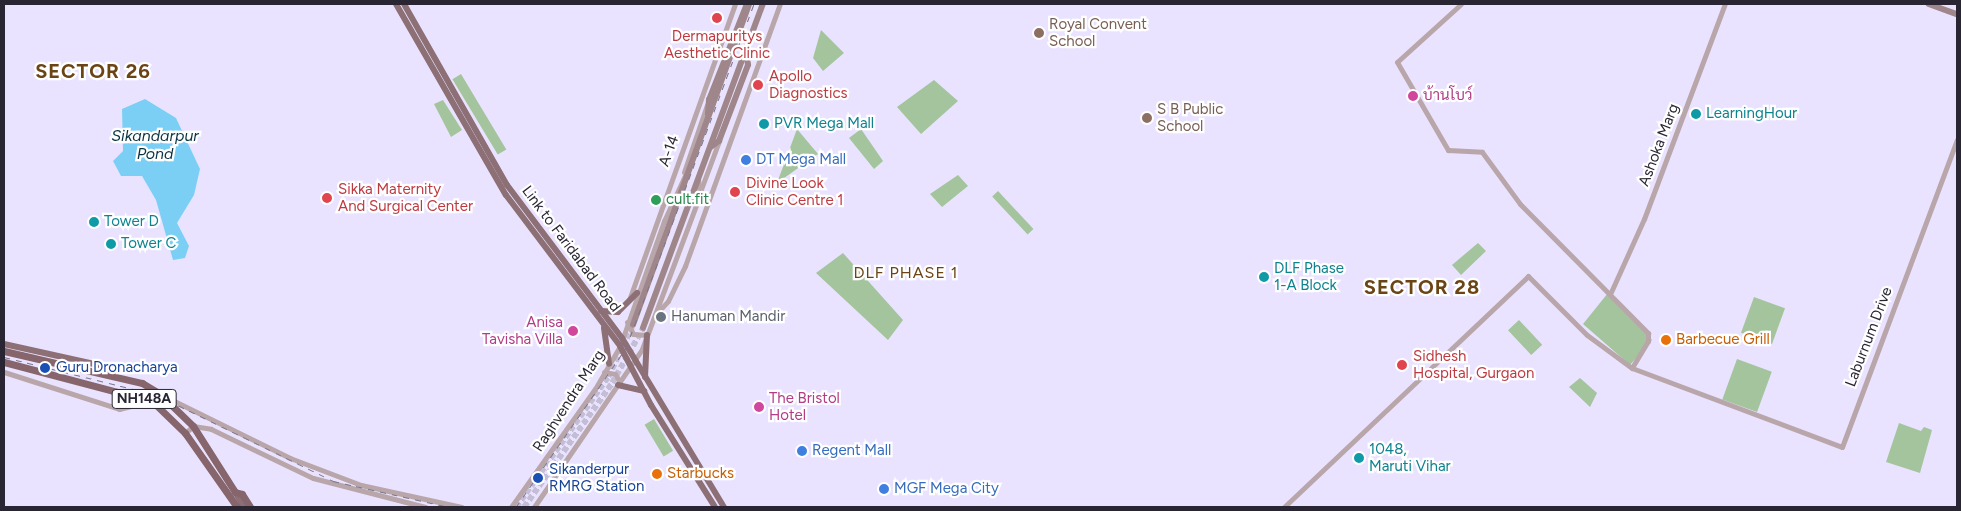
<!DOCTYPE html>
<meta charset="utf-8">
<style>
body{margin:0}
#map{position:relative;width:1961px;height:511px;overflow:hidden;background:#eae3ff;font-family:Figtree,Sarabun,sans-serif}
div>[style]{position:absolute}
.green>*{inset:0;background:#a3c49c;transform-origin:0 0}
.water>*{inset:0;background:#7bcff5}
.secondary-tunnel>*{height:5.5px;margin-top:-2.75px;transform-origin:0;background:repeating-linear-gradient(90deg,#c3bdd6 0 5.5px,transparent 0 8.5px)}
.tertiary>*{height:5px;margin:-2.5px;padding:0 2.5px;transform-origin:2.5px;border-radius:2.5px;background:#b8a6aa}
.secondary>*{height:5.5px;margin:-2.75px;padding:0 2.75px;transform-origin:2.75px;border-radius:2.75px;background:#9f868b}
.primary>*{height:6px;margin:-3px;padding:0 3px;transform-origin:3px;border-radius:3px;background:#8d6f76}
.trunk>*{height:7px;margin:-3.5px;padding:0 3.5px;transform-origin:3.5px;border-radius:3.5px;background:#86656c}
.rail>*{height:1px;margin-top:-0.5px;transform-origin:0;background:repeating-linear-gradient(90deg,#7c768a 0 6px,transparent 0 12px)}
.dots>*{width:14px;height:14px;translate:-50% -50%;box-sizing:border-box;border:2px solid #fff;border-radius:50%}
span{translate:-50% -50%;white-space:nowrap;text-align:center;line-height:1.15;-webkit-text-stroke:4.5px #fff;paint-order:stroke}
.shield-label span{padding:1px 4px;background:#fff;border:1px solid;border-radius:4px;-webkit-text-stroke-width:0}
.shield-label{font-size:14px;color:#292532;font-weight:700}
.education-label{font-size:15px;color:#785e54}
.left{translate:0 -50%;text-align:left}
.health-label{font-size:15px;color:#be3a42}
.hotel-label{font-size:15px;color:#b23c85}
.right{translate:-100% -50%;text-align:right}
.culture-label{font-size:15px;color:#0d838f}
.street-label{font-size:15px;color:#292532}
.shop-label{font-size:15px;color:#366cbe}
.leisure-label{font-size:15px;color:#27864d}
.worship-label{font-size:15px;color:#5b616d}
.food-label{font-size:15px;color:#c56008}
.transit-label{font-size:15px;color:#164399}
.water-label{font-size:16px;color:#0a3242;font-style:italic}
.neighbourhood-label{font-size:16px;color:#6b4416;letter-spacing:1px}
.district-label{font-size:20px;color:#6b4416;font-weight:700;letter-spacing:1px}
.frame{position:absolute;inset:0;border:5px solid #292532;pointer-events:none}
</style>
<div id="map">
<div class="green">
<div style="clip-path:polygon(821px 30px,844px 53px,823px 71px,813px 58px)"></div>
<div style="left:461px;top:74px;width:88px;height:10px;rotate:59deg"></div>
<div style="clip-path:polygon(934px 80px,958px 101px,921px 134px,897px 107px)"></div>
<div style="clip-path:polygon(443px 100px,462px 130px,451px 137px,434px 104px)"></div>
<div style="clip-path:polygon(797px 129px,818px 154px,777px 183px)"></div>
<div style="clip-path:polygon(861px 129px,883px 161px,874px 169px,849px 138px)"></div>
<div style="clip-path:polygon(958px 175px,968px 186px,942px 207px,930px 194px)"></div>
<div style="left:998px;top:191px;width:52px;height:8px;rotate:47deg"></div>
<div style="clip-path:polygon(1478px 243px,1486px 251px,1461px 275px,1452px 265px)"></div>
<div style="clip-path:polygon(843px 253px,903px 320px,888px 340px,816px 273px)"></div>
<div style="clip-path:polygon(1608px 293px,1652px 340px,1630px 365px,1583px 324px)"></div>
<div style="left:1754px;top:297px;width:33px;height:38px;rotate:20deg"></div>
<div style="left:1519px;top:320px;width:34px;height:15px;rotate:47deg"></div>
<div style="left:1737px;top:359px;width:37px;height:43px;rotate:20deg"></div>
<div style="clip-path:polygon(1580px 378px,1597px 393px,1590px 407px,1569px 387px)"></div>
<div style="left:654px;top:419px;width:37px;height:11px;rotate:59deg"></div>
<div style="clip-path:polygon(1899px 423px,1921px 431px,1924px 427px,1932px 430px,1920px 473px,1886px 462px)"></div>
</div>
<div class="water">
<div style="clip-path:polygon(145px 99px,176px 118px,200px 169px,194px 195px,177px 223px,189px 246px,185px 258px,173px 260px,156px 200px,142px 176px,121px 176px,113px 161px,123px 151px,122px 109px)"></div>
</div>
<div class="secondary-tunnel">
<div style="left:516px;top:507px;width:159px;rotate:-54.7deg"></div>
<div style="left:608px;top:377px;width:55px;rotate:-64.4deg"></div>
<div style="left:524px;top:507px;width:152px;rotate:-54.6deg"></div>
<div style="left:612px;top:383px;width:63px;rotate:-60.6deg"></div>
</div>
<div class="tertiary">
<div style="left:1461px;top:4px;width:86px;rotate:137.8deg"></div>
<div style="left:1397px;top:62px;width:102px;rotate:59.9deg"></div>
<div style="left:1448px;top:150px;width:34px;rotate:3deg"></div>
<div style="left:1482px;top:152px;width:64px;rotate:53.8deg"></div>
<div style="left:1520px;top:204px;width:182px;rotate:45.2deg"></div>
<div style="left:1648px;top:333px;width:8px;rotate:90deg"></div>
<div style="left:1648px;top:341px;width:31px;rotate:121deg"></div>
<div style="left:684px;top:172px;width:71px;rotate:-71.1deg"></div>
<div style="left:700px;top:192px;width:54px;rotate:-69.6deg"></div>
<div style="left:1611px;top:292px;width:80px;rotate:-65.7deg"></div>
<div style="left:1644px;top:219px;width:230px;rotate:-69.4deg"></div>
<div style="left:629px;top:300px;width:314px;rotate:-70.3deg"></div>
<div style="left:655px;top:315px;width:19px;rotate:-47deg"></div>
<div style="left:668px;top:301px;width:39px;rotate:-64deg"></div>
<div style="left:685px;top:266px;width:279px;rotate:-70.1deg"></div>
<div style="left:627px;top:322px;width:13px;rotate:63deg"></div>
<div style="left:633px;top:334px;width:14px;rotate:4deg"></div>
<div style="left:4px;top:372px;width:121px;rotate:17.8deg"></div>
<div style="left:119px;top:409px;width:34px;rotate:-14deg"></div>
<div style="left:152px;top:401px;width:11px;rotate:-41deg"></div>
<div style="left:160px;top:394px;width:145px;rotate:26.2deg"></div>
<div style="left:290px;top:458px;width:76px;rotate:20.8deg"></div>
<div style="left:361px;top:485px;width:103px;rotate:12.3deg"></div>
<div style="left:604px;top:372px;width:11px;rotate:10deg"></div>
<div style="left:615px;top:374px;width:9px;rotate:58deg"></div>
<div style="left:185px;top:433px;width:11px;rotate:-41deg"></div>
<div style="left:193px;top:426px;width:18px;rotate:9deg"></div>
<div style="left:211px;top:429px;width:113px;rotate:25.7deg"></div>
<div style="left:313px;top:478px;width:116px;rotate:14.5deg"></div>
<div style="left:511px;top:507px;width:145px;rotate:-54.6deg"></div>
<div style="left:595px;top:389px;width:50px;rotate:-59.8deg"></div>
<div style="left:620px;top:346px;width:133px;rotate:-70.6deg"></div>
<div style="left:664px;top:221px;width:55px;rotate:-65.3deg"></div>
<div style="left:534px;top:507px;width:191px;rotate:-55.6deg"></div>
<div style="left:642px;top:349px;width:165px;rotate:-69.4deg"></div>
<div style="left:700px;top:195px;width:16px;rotate:-97deg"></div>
<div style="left:1284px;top:507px;width:336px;rotate:-43.4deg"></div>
<div style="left:1528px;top:276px;width:83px;rotate:45deg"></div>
<div style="left:1587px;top:335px;width:56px;rotate:36.3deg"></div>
<div style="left:1632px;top:368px;width:224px;rotate:20.6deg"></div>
<div style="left:1842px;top:447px;width:328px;rotate:-69.5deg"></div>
</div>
<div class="secondary">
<div style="left:1929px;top:4px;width:30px;rotate:20deg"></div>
<div style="left:708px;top:114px;width:14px;rotate:-86deg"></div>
<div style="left:709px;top:100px;width:103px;rotate:-68.4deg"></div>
<div style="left:711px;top:147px;width:10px;rotate:-37deg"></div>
<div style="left:719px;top:141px;width:81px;rotate:-69.1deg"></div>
<div style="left:748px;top:65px;width:15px;rotate:-98deg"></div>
<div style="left:633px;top:325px;width:341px;rotate:-70.1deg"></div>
<div style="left:643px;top:328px;width:346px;rotate:-69.7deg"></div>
</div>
<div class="primary">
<div style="left:396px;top:4px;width:220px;rotate:60.1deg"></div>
<div style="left:506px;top:195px;width:189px;rotate:52.9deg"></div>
<div style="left:620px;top:346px;width:67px;rotate:62.3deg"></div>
<div style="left:651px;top:405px;width:120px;rotate:57.9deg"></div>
<div style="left:404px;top:4px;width:208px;rotate:60.4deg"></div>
<div style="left:507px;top:185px;width:191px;rotate:53.1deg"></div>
<div style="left:622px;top:338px;width:197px;rotate:58.9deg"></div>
<div style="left:601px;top:311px;width:17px;rotate:3deg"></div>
<div style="left:618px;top:312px;width:27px;rotate:-45deg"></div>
<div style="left:604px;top:328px;width:36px;rotate:82deg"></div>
<div style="left:4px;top:344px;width:97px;rotate:12.5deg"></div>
<div style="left:99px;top:365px;width:20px;rotate:33deg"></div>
<div style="left:645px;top:377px;width:42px;rotate:-87.3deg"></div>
<div style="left:618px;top:385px;width:27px;rotate:13deg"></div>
<div style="left:235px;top:492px;width:17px;rotate:59deg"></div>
</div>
<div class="trunk">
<div style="left:4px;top:351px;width:142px;rotate:13.1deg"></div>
<div style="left:142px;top:383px;width:21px;rotate:31deg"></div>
<div style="left:160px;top:394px;width:46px;rotate:44.1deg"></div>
<div style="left:193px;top:426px;width:78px;rotate:57.5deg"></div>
<div style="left:235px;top:492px;width:7px;rotate:16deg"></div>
<div style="left:242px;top:494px;width:15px;rotate:58deg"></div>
<div style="left:4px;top:362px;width:153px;rotate:14.8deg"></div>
<div style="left:152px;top:401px;width:46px;rotate:44.1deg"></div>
<div style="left:185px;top:433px;width:90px;rotate:54.9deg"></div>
</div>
<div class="rail">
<div style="left:4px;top:357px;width:158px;rotate:13.9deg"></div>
<div style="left:157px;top:395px;width:196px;rotate:26deg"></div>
<div style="left:333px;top:481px;width:119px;rotate:12.6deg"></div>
<div style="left:516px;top:507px;width:193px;rotate:-55.3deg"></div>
<div style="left:626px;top:348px;width:367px;rotate:-69.6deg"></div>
</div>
<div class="dots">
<div style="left:717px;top:18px;background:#e0444e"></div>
<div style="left:1039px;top:33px;background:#8d6e63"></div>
<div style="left:758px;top:85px;background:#e0444e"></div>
<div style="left:1413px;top:96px;background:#d1479c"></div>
<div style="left:1696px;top:114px;background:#0f9aa8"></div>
<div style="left:1147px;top:118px;background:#8d6e63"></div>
<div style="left:764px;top:124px;background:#0f9aa8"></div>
<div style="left:746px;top:160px;background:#3f7fe0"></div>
<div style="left:735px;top:192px;background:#e0444e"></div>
<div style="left:327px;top:198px;background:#e0444e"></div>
<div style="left:656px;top:200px;background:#2e9e5b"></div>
<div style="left:94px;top:222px;background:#0f9aa8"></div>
<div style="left:111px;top:244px;background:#0f9aa8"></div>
<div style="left:1264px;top:277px;background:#0f9aa8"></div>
<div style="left:661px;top:317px;background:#6b7280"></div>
<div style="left:573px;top:331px;background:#d1479c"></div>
<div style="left:1666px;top:340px;background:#e8710a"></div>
<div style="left:1402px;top:365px;background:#e0444e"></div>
<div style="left:45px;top:368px;background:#1a4fb4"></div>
<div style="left:759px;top:407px;background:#d1479c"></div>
<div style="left:802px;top:451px;background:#3f7fe0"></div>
<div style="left:1359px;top:458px;background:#0f9aa8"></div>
<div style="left:657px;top:474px;background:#e8710a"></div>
<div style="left:538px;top:478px;background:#1a4fb4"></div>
<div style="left:884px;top:489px;background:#3f7fe0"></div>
</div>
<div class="shield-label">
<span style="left:144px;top:399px">NH148A</span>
</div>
<div class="education-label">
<span class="left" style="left:1049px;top:33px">Royal Convent<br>School</span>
<span class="left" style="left:1157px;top:118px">S B Public<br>School</span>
</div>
<div class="health-label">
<span style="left:717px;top:45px">Dermapuritys<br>Aesthetic Clinic</span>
<span class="left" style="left:769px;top:85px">Apollo<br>Diagnostics</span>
<span class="left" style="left:746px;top:192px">Divine Look<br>Clinic Centre 1</span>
<span class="left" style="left:338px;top:198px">Sikka Maternity<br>And Surgical Center</span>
<span class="left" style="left:1413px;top:365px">Sidhesh<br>Hospital, Gurgaon</span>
</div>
<div class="hotel-label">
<span class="left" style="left:1423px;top:96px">บ้านโบว์</span>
<span class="right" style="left:563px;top:331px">Anisa<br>Tavisha Villa</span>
<span class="left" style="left:769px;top:407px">The Bristol<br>Hotel</span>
</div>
<div class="culture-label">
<span class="left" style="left:1706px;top:114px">LearningHour</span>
<span class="left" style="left:774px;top:124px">PVR Mega Mall</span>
<span class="left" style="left:104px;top:222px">Tower D</span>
<span class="left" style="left:121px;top:244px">Tower C</span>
<span class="left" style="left:1274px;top:277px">DLF Phase<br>1-A Block</span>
<span class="left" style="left:1369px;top:458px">1048,<br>Maruti Vihar</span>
</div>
<div class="street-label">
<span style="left:1659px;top:145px;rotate:-69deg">Ashoka Marg</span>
<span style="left:669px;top:151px;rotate:-70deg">A-14</span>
<span style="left:571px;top:249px;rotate:53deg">Link to Faridabad Road</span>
<span style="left:1869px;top:337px;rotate:-69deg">Laburnum Drive</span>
<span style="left:569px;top:401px;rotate:-57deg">Raghvendra Marg</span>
</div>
<div class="shop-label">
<span class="left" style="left:756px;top:160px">DT Mega Mall</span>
<span class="left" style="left:812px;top:451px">Regent Mall</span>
<span class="left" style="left:894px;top:489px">MGF Mega City</span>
</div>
<div class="leisure-label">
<span class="left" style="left:666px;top:200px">cult.fit</span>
</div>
<div class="worship-label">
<span class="left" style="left:671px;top:317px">Hanuman Mandir</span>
</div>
<div class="food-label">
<span class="left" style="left:1676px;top:340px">Barbecue Grill</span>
<span class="left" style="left:667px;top:474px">Starbucks</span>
</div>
<div class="transit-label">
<span class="left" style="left:56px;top:368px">Guru Dronacharya</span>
<span class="left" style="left:549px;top:478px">Sikanderpur<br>RMRG Station</span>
</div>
<div class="water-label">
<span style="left:155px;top:145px">Sikandarpur<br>Pond</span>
</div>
<div class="neighbourhood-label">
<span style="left:906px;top:273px">DLF PHASE 1</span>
</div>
<div class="district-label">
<span style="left:93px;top:71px">SECTOR 26</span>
<span style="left:1422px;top:287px">SECTOR 28</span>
</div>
<div class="frame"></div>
</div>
